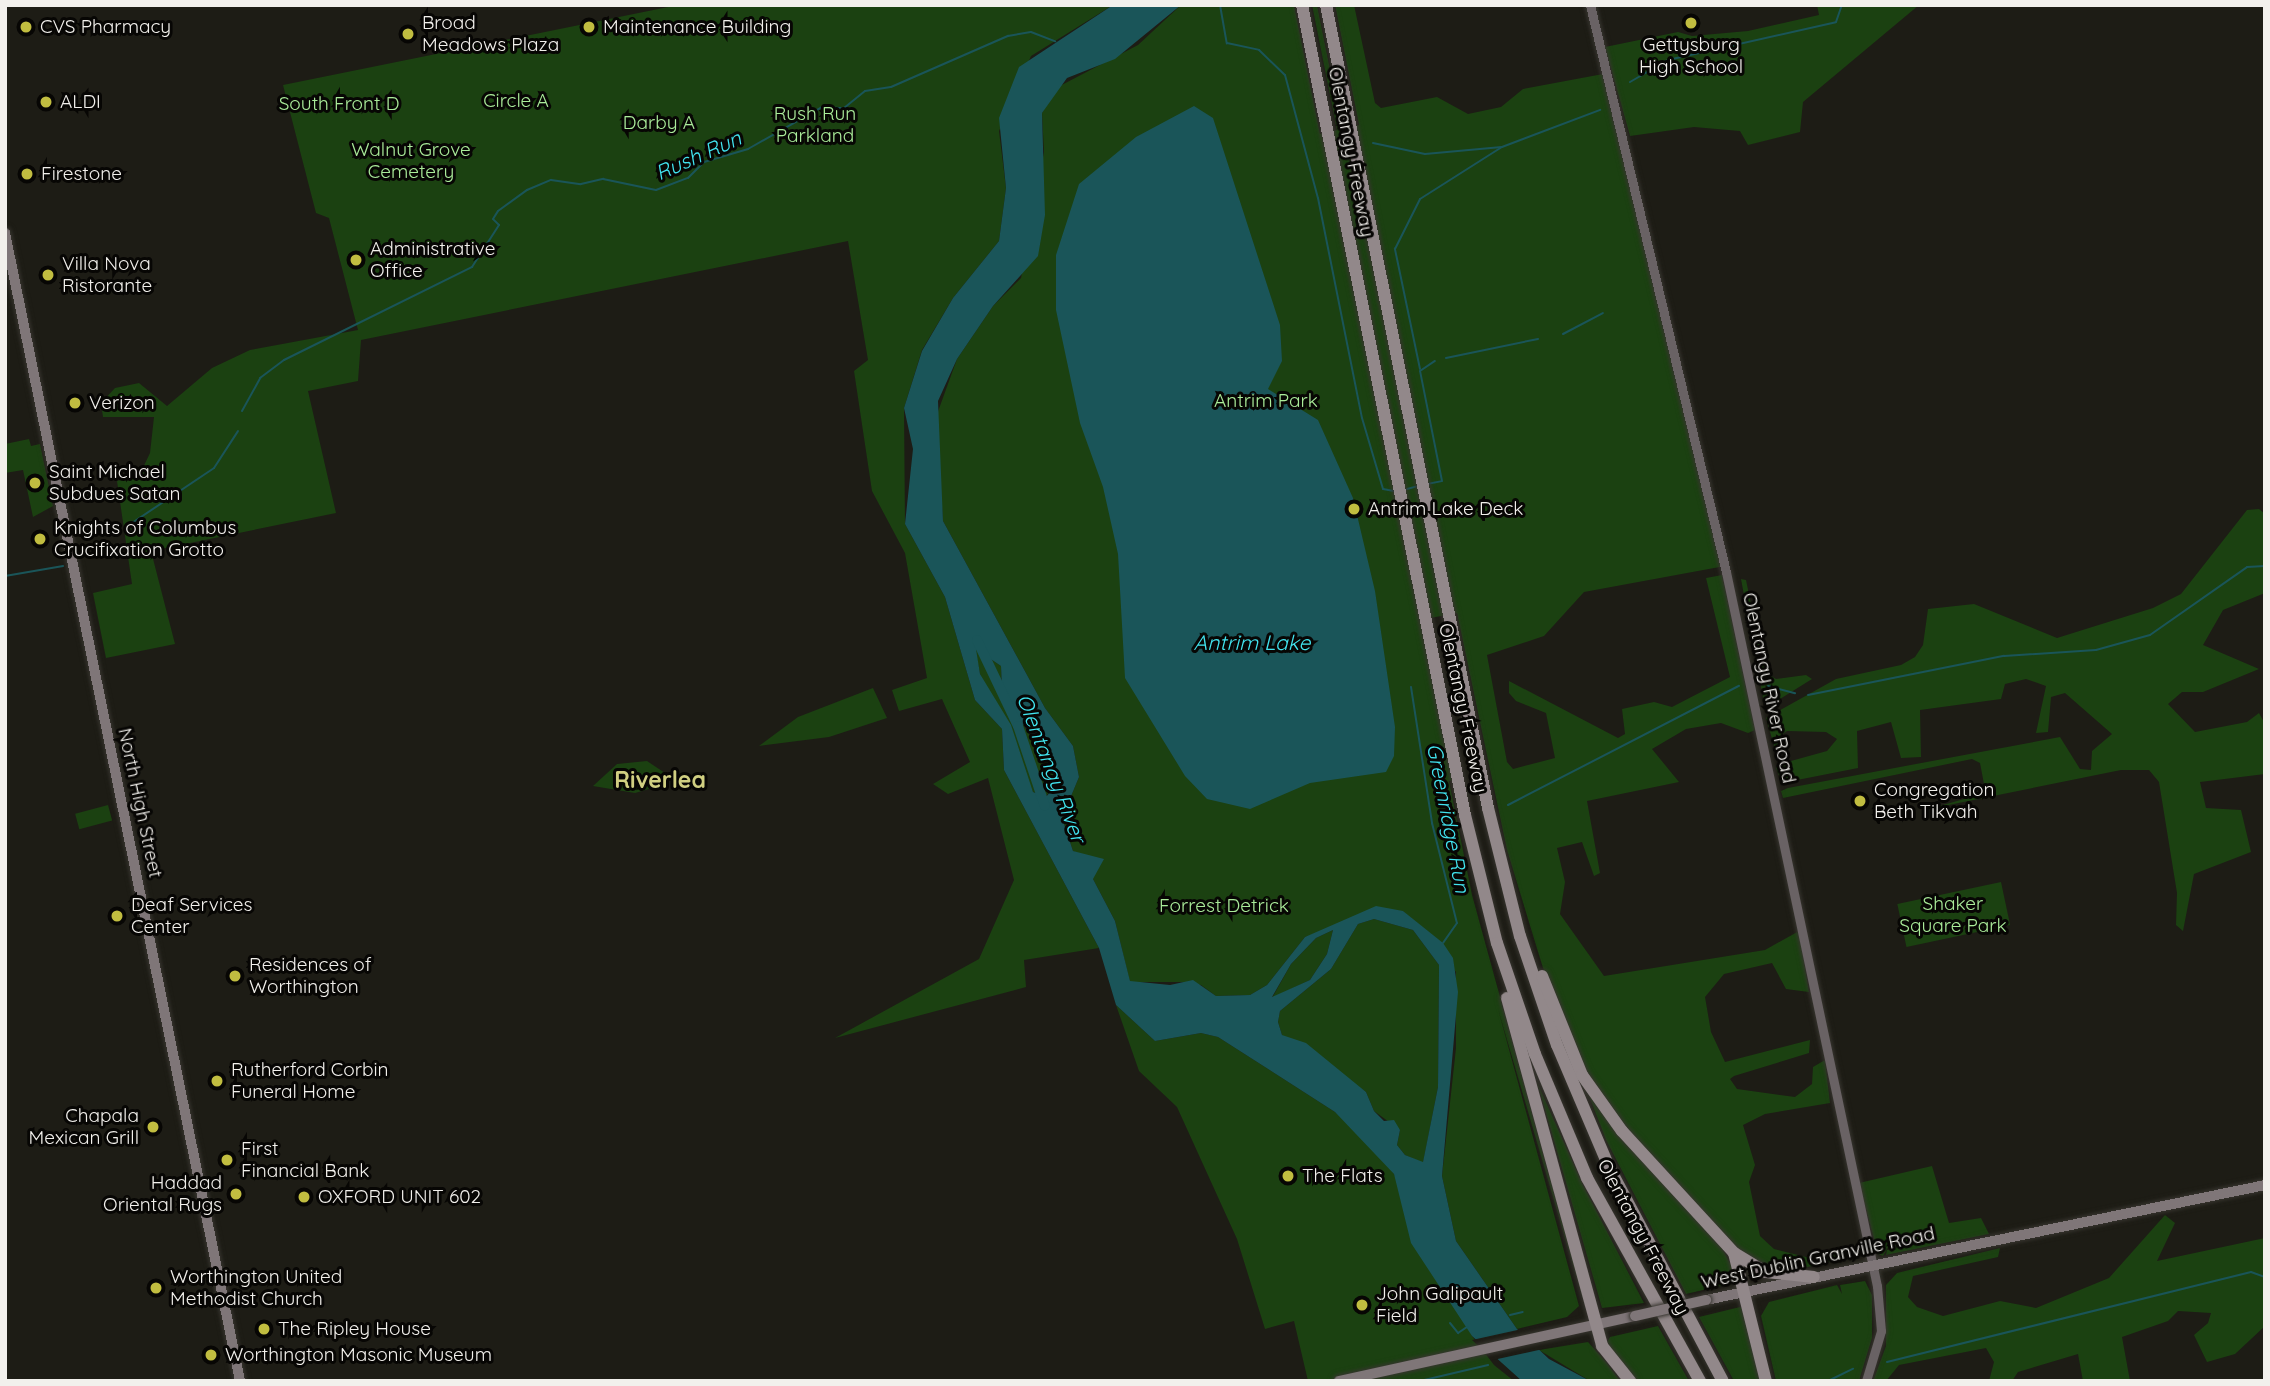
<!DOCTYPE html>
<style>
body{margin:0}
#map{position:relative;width:2270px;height:1386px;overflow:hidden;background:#1d1c15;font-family:Quicksand,sans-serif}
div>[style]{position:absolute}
.green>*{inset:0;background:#1b4111;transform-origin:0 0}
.water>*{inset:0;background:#1a5559}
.pier>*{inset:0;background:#1d1c15}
.stream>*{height:2px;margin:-1px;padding:0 1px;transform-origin:1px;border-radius:1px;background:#1a5559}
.river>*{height:10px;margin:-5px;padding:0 5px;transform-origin:5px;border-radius:5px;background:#1a5559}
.roads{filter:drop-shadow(0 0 2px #37352f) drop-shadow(0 0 2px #37352f)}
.secondary>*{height:9px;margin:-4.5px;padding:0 4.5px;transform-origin:4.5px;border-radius:4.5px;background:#696264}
.primary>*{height:10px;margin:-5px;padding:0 5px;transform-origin:5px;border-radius:5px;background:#7f7678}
.motorway>*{height:12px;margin:-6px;padding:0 6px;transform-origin:6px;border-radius:6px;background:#92888a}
.bridges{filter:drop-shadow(0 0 2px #37352f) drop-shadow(0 0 2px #37352f)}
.primary-bridge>*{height:10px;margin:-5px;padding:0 5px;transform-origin:5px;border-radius:5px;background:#7f7678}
.dots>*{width:19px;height:19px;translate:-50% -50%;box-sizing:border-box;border:4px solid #070604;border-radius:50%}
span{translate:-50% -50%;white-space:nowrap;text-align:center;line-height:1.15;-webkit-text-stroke:6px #070604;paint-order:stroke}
.poi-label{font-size:19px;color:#f2f0ec}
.left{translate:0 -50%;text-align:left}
.right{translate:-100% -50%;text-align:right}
.park-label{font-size:19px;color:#aaec9a}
.street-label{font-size:19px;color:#f2f0ec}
.water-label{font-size:21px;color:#42e4ef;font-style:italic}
.quarter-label{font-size:23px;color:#d0cf81;font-weight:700}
.frame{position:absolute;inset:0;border:7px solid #f2f0ec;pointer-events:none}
</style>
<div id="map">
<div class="green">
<div style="clip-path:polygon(678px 5px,1113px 5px,1031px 56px,999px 131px,1006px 188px,999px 241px,953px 298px,922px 350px,904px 408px,905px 524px,945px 597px,975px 700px,1002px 729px,1004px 770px,1099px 948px,1024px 960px,1026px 987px,835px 1038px,979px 959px,1014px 880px,988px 778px,948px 794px,933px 784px,970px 762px,942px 699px,899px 711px,892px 690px,927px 678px,905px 553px,872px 491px,854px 371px,868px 360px,848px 241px,361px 340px,358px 381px,308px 391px,336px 513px,151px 551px,175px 644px,106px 658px,93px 593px,132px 584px,117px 481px,140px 474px,150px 453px,154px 417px,103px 417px,101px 403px,115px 388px,139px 383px,167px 406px,212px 368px,250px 350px,358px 330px,329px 218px,316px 213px,283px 85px)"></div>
<div style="clip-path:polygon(1181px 5px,1294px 5px,1320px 134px,1337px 130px,1312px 5px,1317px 5px,1342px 129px,1359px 125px,1335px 5px,1354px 5px,1375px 103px,1381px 108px,1437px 97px,1468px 114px,1501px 107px,1523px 89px,1603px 74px,1725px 566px,1584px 592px,1544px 636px,1487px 655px,1507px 762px,1513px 769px,1555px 758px,1546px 713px,1516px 701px,1509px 693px,1509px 681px,1618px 738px,1625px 734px,1622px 709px,1654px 702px,1672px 707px,1730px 677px,1706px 578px,1722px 575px,1755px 730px,1748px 733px,1721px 723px,1686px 729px,1652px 749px,1679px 782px,1587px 801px,1600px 873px,1594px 876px,1582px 842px,1557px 848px,1565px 882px,1560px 914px,1604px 976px,1765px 950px,1799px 931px,1809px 992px,1786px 989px,1772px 963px,1724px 974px,1705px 997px,1711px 1032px,1725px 1062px,1810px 1040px,1809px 1053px,1734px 1076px,1730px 1079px,1737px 1089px,1795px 1097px,1812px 1084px,1813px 1067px,1825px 1060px,1830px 1103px,1765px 1114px,1743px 1125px,1755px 1165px,1749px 1182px,1760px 1236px,1774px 1249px,1806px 1257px,1857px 1247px,1852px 1256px,1788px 1272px,1771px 1270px,1742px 1253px,1624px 1128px,1588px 1077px,1543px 968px,1507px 850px,1457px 613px,1425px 619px,1457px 779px,1449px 781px,1472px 895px,1587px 1313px,1498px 1009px,1579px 1306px,1567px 1317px,1517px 1329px,1456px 1241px,1442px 1176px,1456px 1048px,1456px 972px,1403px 911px,1305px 937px,1267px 985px,1250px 995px,1216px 996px,1201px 985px,1181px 982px,1130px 982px,1115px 921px,1093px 879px,1089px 859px,1073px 851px,1062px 818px,1079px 777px,1073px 746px,1045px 708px,943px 521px,936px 417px,957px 359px,993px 306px,1021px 278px,1044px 152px,1042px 113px,1056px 88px,1138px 45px)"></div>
<div style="clip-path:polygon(1817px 5px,1919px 5px,1803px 102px,1800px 132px,1748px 145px,1740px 131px,1694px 127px,1630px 136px,1605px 47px,1678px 32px,1692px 36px,1748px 31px,1819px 15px)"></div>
<div style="clip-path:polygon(29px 439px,31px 446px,40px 444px,53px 506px,33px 517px,23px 470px,5px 473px,5px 444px)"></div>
<div style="clip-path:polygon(2259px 509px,2265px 514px,2265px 593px,2223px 610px,2203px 645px,2259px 669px,2203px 692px,2182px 692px,2168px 704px,2195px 732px,2247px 722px,2259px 713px,2265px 724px,2265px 774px,2200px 782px,2206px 808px,2241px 810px,2251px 852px,2194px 874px,2183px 931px,2176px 925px,2177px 893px,2159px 782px,2149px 770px,2121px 770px,1929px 809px,1978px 795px,1984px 784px,1980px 763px,1972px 759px,1783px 798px,1781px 791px,1788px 788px,2060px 737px,2080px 769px,2091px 770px,2092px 751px,2112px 734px,2065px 693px,2051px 697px,2048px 732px,2036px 733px,2046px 686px,2026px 679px,2005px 684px,2001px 699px,1920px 710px,1921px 757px,1901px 758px,1891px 722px,1857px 731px,1858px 768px,1782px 783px,1776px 768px,1780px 764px,1827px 751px,1837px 739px,1826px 732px,1787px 731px,1779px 737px,1777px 756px,1766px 718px,1836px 679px,1901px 665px,1915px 657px,1923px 645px,1928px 609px,1974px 604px,2057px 638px,2153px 608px,2181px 594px,2247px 510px)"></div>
<div style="clip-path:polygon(1741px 579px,1746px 580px,1765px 672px,1776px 679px,1806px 675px,1812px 679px,1777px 701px,1763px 698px)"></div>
<div style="clip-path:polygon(975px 648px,1001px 666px,1002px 689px,1030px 736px,1051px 754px,1060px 780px,1045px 797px,1033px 792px,980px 674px)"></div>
<div style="clip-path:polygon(873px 688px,887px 718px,829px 737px,759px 746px,798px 717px)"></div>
<div style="clip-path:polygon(647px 761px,665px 773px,649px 789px,635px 793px,593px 786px,617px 764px)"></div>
<div style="left:108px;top:805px;width:16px;height:34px;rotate:75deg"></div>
<div style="left:2001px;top:882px;width:44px;height:106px;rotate:78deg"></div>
<div style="clip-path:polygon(1374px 919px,1413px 930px,1439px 965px,1438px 1087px,1423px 1163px,1405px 1155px,1397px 1145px,1400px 1130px,1374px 1111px,1366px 1092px,1282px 1035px,1278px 1022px,1280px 1011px,1331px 969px,1358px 924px)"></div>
<div style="clip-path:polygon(1333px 930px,1327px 954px,1310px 980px,1272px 998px,1291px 964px,1316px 938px)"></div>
<div style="clip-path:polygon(1116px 1005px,1155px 1041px,1201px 1033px,1218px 1037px,1335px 1112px,1370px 1143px,1394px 1174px,1472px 1336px,1494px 1365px,1514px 1381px,1308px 1381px,1294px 1321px,1265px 1329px,1237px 1239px,1177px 1107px,1139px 1071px)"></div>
<div style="clip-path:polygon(1537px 1082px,1583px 1185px,1644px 1303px,1602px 1308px)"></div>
<div style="clip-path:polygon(1586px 1088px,1723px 1250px,1734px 1271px,1733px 1283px,1686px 1294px,1606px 1140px)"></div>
<div style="clip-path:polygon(1932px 1166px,1949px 1223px,1981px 1218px,1989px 1234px,1886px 1255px,1887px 1250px,1941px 1236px,1888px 1247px,1883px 1256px,1878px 1254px,1859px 1183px)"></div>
<div style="clip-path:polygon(2165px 1215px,2175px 1223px,2157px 1261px,2265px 1238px,2265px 1326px,2235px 1354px,2207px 1362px,2194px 1335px,2208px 1323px,2211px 1313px,2178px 1311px,2168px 1321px,2122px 1337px,2130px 1381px,2083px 1381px,2078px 1354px,2018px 1372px,2012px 1381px,1989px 1381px,1994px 1362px,1986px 1348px,1899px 1365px,1886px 1381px,1873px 1381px,1886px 1346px,1886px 1285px,1897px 1273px,2000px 1248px,1998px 1257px,1913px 1276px,1908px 1297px,1917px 1307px,1943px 1316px,2000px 1301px,2036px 1308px,2109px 1278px)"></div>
<div style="clip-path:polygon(1865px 1281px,1872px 1295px,1872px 1338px,1859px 1381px,1776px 1381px,1761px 1316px,1769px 1302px,1837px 1285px,1842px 1294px,1840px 1285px)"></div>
<div style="clip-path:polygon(1740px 1307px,1744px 1309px,1761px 1381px,1734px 1381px,1699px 1317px)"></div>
<div style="clip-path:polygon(1658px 1326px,1689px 1381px,1634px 1381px,1606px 1344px,1610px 1337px)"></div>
<div style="clip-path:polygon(1588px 1342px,1606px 1362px,1620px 1381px,1590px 1381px,1539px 1350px)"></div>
</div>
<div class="water">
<div style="clip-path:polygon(evenodd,1113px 5px,1181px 5px,1115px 59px,1067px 78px,1042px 113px,1045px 215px,1038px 256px,993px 306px,957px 359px,938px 401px,943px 521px,1045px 708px,1073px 746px,1079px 777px,1062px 818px,1073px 851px,1104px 859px,1093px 879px,1115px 921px,1130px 981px,1170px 985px,1193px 980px,1216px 996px,1250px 995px,1267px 985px,1305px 937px,1376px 906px,1403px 911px,1443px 943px,1453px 958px,1458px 992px,1442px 1176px,1456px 1241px,1517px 1329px,1549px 1359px,1590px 1381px,1522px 1381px,1472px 1336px,1411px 1243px,1394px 1174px,1335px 1112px,1218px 1037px,1201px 1033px,1155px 1041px,1116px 1005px,1099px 948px,1004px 770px,1002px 729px,975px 700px,945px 597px,905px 524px,913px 449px,904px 408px,922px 351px,953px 298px,999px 241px,1006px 188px,999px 118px,1019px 67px,1113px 5px,976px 649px,1001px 666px,1002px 689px,1016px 717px,1051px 754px,1060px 780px,1046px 797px,1033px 792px,1011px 725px,980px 674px,976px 649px,1113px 5px,1374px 919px,1413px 930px,1439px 965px,1438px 1087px,1423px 1162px,1405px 1155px,1397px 1145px,1400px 1130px,1394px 1120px,1384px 1121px,1374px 1111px,1366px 1092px,1306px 1043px,1282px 1035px,1278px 1022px,1280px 1011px,1331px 969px,1358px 924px,1374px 919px,1113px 5px,1333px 930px,1327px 954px,1310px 980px,1272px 997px,1291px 964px,1316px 938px,1333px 930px)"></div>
<div style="clip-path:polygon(1194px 106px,1213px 118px,1280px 325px,1282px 361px,1268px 389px,1318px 420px,1353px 498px,1375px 591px,1395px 727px,1394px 756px,1386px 772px,1310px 783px,1250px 809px,1207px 799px,1185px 776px,1125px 678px,1118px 554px,1103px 487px,1080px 423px,1056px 310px,1056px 255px,1079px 184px,1136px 137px)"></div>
</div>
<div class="pier">
<div style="clip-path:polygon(1522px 1329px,1543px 1349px,1493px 1360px,1472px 1340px)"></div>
</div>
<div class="stream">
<div style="left:1220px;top:5px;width:39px;rotate:80deg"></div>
<div style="left:1227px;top:43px;width:33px;rotate:12deg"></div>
<div style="left:1259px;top:50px;width:36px;rotate:44deg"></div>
<div style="left:1285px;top:75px;width:127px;rotate:75deg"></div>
<div style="left:1318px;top:198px;width:224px;rotate:78.7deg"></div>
<div style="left:1362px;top:418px;width:74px;rotate:73.5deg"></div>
<div style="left:1383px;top:489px;width:11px;rotate:10deg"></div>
<div style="left:1630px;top:82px;width:44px;rotate:-30.1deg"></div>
<div style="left:1668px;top:60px;width:172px;rotate:-12.7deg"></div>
<div style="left:1836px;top:22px;width:18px;rotate:-71deg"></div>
<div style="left:1373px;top:143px;width:53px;rotate:11.9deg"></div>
<div style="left:1425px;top:154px;width:77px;rotate:-5.2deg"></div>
<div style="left:1502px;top:147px;width:105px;rotate:-20.7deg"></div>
<div style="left:1563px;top:334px;width:45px;rotate:-27.7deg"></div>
<div style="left:1446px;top:358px;width:94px;rotate:-11.7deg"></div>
<div style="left:1420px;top:369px;width:123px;rotate:-101.8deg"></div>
<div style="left:1395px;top:249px;width:56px;rotate:-63.4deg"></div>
<div style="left:1420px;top:199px;width:97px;rotate:-32.4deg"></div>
<div style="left:242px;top:411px;width:38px;rotate:-61deg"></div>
<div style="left:260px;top:378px;width:30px;rotate:-37deg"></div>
<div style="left:284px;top:360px;width:210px;rotate:-26.3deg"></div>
<div style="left:472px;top:267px;width:50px;rotate:-57.3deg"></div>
<div style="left:499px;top:225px;width:8px;rotate:-135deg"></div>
<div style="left:493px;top:219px;width:9px;rotate:-58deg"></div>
<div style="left:498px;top:211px;width:36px;rotate:-36deg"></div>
<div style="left:527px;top:190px;width:26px;rotate:-23deg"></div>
<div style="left:551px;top:180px;width:30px;rotate:8deg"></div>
<div style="left:581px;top:184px;width:23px;rotate:-13deg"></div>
<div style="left:603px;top:179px;width:54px;rotate:11.7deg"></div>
<div style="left:656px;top:190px;width:34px;rotate:-21deg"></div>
<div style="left:688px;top:178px;width:23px;rotate:-45deg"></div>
<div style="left:704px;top:162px;width:46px;rotate:-16.5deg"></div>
<div style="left:748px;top:149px;width:85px;rotate:-29.6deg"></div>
<div style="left:822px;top:107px;width:22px;rotate:3deg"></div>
<div style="left:844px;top:108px;width:27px;rotate:-39deg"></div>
<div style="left:865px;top:91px;width:26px;rotate:-9deg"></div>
<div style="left:891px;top:87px;width:128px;rotate:-23.6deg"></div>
<div style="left:1008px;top:36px;width:23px;rotate:-10deg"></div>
<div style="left:1031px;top:32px;width:26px;rotate:21deg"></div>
<div style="left:1427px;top:484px;width:15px;rotate:-11deg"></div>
<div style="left:1442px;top:481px;width:112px;rotate:-101.3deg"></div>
<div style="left:1420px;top:371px;width:18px;rotate:-34deg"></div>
<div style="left:1407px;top:489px;width:11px;rotate:-15deg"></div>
<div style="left:126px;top:527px;width:106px;rotate:-33.8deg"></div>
<div style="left:214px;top:468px;width:44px;rotate:-57deg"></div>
<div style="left:5px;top:576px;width:59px;rotate:-9.8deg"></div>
<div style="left:1768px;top:686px;width:28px;rotate:15deg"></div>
<div style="left:1411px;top:687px;width:138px;rotate:81.2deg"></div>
<div style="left:1432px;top:823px;width:103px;rotate:76deg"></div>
<div style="left:1457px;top:923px;width:24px;rotate:125deg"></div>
<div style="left:1808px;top:695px;width:200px;rotate:-11.3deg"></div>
<div style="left:2004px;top:656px;width:92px;rotate:-3.7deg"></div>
<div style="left:2096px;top:650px;width:56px;rotate:-15.5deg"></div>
<div style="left:2150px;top:635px;width:118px;rotate:-35deg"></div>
<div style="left:2247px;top:567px;width:18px;rotate:-3deg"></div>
<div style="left:1508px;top:805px;width:260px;rotate:-27.3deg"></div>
<div style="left:1510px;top:1315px;width:13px;rotate:-13deg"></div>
<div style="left:1450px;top:1323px;width:13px;rotate:51deg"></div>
<div style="left:1458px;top:1333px;width:11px;rotate:-34deg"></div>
<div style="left:1887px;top:1362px;width:375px;rotate:-13.9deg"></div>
<div style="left:2251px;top:1272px;width:15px;rotate:20deg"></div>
<div style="left:1420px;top:1381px;width:70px;rotate:-13.2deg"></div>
<div style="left:1828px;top:1381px;width:28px;rotate:-26deg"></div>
</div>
<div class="river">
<div style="left:977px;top:640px;width:95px;rotate:64.5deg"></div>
<div style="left:1018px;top:726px;width:84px;rotate:71.4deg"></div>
</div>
<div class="roads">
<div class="secondary">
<div style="left:1590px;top:5px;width:583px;rotate:76.51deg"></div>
<div style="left:1726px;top:572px;width:730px;rotate:78.06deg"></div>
<div style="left:1877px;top:1286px;width:45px;rotate:84.9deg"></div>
<div style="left:1881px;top:1331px;width:52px;rotate:106.7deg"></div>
</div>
<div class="primary">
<div style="left:5px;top:233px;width:1172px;rotate:78.43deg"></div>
<div style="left:1706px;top:1300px;width:571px;rotate:-11.62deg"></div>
<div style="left:1339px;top:1381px;width:303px;rotate:-12.4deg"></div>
</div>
<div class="motorway">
<div style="left:1302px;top:5px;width:826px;rotate:78.62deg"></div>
<div style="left:1465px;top:815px;width:132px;rotate:76deg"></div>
<div style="left:1497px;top:943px;width:117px;rotate:71.1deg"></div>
<div style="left:1535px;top:1054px;width:134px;rotate:67.2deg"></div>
<div style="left:1587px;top:1178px;width:232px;rotate:60.9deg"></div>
<div style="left:1326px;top:5px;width:819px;rotate:78.59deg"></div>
<div style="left:1488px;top:808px;width:132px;rotate:76deg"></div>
<div style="left:1520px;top:936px;width:115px;rotate:71.3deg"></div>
<div style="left:1557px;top:1045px;width:133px;rotate:66.9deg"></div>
<div style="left:1609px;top:1167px;width:242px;rotate:62deg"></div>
<div style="left:1542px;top:976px;width:107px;rotate:68deg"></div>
<div style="left:1582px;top:1075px;width:69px;rotate:54.5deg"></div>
<div style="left:1622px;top:1131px;width:166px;rotate:47.4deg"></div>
<div style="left:1734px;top:1253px;width:37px;rotate:31deg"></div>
<div style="left:1766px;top:1272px;width:48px;rotate:5.9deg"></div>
<div style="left:1507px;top:998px;width:361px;rotate:74.7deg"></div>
<div style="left:1602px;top:1346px;width:45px;rotate:51.3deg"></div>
<div style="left:1734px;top:1253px;width:132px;rotate:76deg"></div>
</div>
</div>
<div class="bridges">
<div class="primary-bridge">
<div style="left:1635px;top:1316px;width:73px;rotate:-12.7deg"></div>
</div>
</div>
<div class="dots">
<div style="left:1691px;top:23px;background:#c1bd40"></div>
<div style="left:26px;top:27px;background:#c1bd40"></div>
<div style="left:589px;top:27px;background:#c1bd40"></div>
<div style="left:408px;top:34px;background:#c1bd40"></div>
<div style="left:46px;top:102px;background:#c1bd40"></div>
<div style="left:27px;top:174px;background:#c1bd40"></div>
<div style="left:356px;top:260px;background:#c1bd40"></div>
<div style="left:48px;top:275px;background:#c1bd40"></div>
<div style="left:75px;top:403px;background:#c1bd40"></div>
<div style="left:35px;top:483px;background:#c1bd40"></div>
<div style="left:1354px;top:509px;background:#c1bd40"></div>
<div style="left:40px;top:539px;background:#c1bd40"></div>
<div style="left:1860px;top:801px;background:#c1bd40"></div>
<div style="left:117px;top:916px;background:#c1bd40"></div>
<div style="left:235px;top:976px;background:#c1bd40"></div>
<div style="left:217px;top:1081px;background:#c1bd40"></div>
<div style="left:153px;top:1127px;background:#c1bd40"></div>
<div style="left:227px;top:1160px;background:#c1bd40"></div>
<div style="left:1288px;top:1176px;background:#c1bd40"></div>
<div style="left:236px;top:1194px;background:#c1bd40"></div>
<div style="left:304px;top:1197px;background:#c1bd40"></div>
<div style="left:156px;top:1288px;background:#c1bd40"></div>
<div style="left:1362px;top:1305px;background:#c1bd40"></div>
<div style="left:264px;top:1329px;background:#c1bd40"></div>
<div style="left:211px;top:1355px;background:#c1bd40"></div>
</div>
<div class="poi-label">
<span class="left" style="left:422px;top:34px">Broad<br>Meadows Plaza</span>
<span class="left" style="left:40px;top:27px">CVS Pharmacy</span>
<span class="left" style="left:603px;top:27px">Maintenance Building</span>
<span style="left:1691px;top:56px">Gettysburg<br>High School</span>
<span class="left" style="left:60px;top:102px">ALDI</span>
<span class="left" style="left:41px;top:174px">Firestone</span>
<span class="left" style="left:370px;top:260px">Administrative<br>Office</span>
<span class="left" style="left:62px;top:275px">Villa Nova<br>Ristorante</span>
<span class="left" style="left:89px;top:403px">Verizon</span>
<span class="left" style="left:49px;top:483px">Saint Michael<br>Subdues Satan</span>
<span class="left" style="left:1368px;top:509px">Antrim Lake Deck</span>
<span class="left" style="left:54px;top:539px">Knights of Columbus<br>Crucifixation Grotto</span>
<span class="left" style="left:1874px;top:801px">Congregation<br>Beth Tikvah</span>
<span class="left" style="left:131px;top:916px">Deaf Services<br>Center</span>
<span class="left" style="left:249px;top:976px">Residences of<br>Worthington</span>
<span class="left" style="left:231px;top:1081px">Rutherford Corbin<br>Funeral Home</span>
<span class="right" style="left:139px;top:1127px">Chapala<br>Mexican Grill</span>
<span class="left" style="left:241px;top:1160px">First<br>Financial Bank</span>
<span class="left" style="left:1302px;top:1176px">The Flats</span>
<span class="right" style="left:222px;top:1194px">Haddad<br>Oriental Rugs</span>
<span class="left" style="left:318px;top:1197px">OXFORD UNIT 602</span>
<span class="left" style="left:170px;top:1288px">Worthington United<br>Methodist Church</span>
<span class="left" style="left:1376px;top:1305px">John Galipault<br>Field</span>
<span class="left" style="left:278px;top:1329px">The Ripley House</span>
<span class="left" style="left:225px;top:1355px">Worthington Masonic Museum</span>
</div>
<div class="park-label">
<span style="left:516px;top:101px">Circle A</span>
<span style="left:339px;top:104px">South Front D</span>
<span style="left:815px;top:125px">Rush Run<br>Parkland</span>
<span style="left:659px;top:123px">Darby A</span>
<span style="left:411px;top:161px">Walnut Grove<br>Cemetery</span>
<span style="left:1266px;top:401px">Antrim Park</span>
<span style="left:1953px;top:915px">Shaker<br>Square Park</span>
<span style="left:1224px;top:906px">Forrest Detrick</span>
</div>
<div class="street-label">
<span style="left:1351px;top:152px;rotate:79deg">Olentangy Freeway</span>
<span style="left:1769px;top:688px;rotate:78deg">Olentangy River Road</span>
<span style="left:1463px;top:708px;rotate:78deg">Olentangy Freeway</span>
<span style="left:140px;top:803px;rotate:78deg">North High Street</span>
<span style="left:1643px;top:1237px;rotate:62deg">Olentangy Freeway</span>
<span style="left:1818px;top:1258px;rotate:-12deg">West Dublin Granville Road</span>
</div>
<div class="water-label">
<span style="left:698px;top:155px;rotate:-24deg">Rush Run</span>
<span style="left:1252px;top:642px">Antrim Lake</span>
<span style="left:1052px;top:768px;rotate:69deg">Olentangy River</span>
<span style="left:1449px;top:818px;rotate:79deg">Greenridge Run</span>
</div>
<div class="quarter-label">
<span style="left:660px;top:780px">Riverlea</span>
</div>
<div class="frame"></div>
</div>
